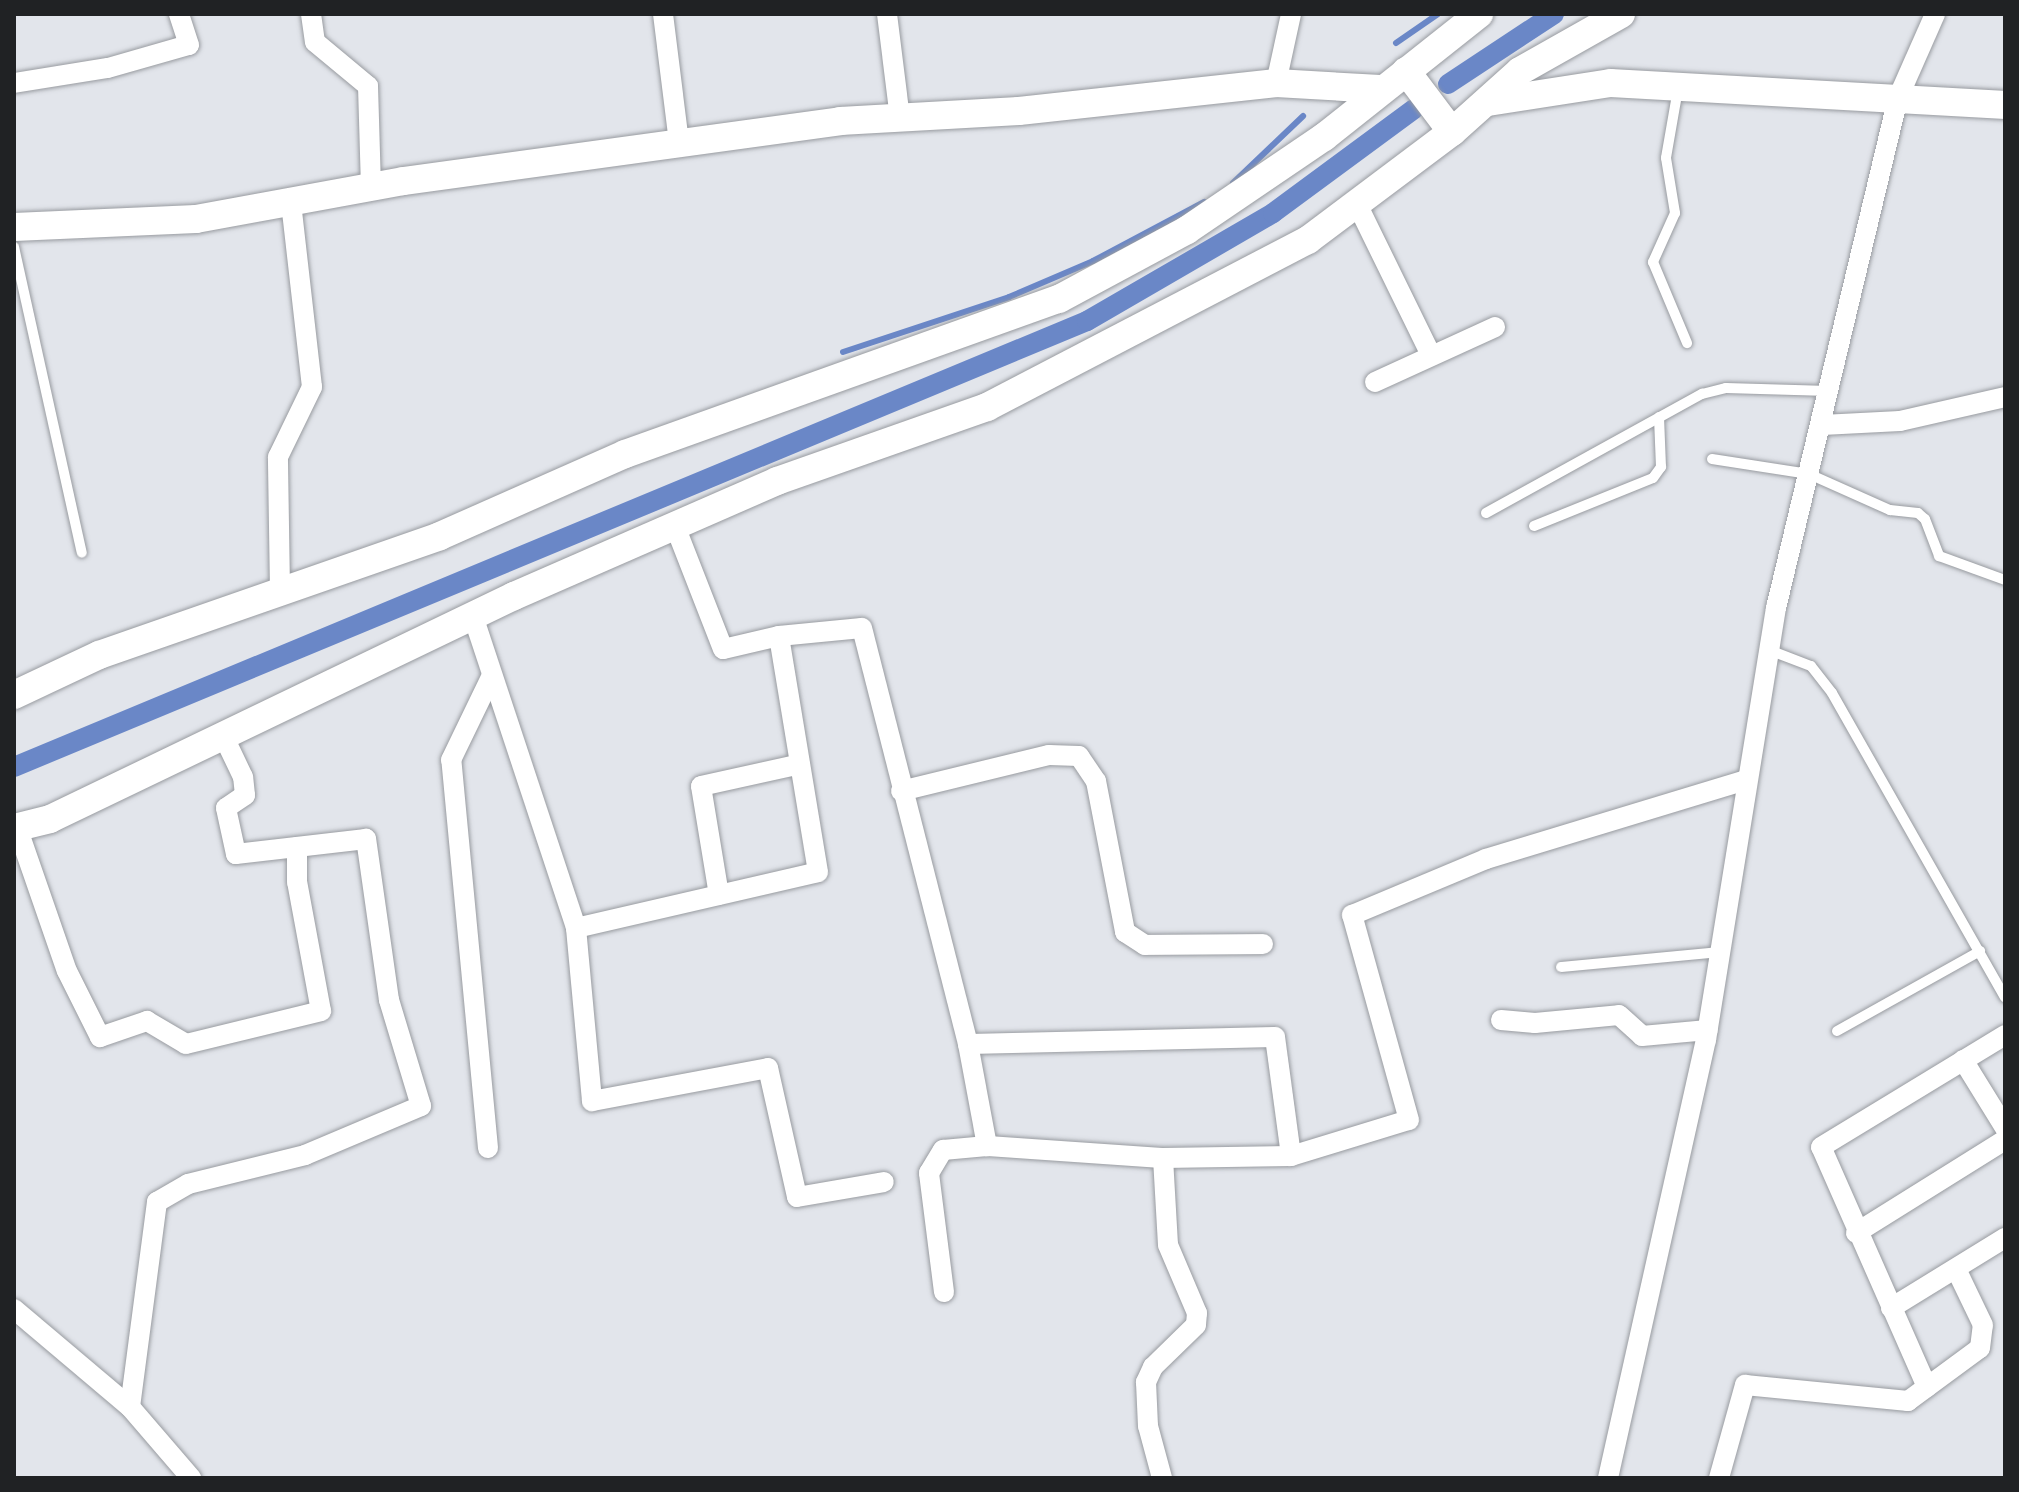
<!DOCTYPE html>
<style>
body{margin:0}
#map{position:relative;width:2019px;height:1492px;overflow:hidden;background:#e2e5eb;font-family:"Titillium Web",sans-serif}
div>[style]{position:absolute}
.stream>*{height:6px;margin:-3px;padding:0 3px;transform-origin:3px;border-radius:3px;background:#6a87c7}
.canal>*{height:20px;margin:-10px;padding:0 10px;transform-origin:10px;border-radius:10px;background:#6a87c7}
.roads{filter:drop-shadow(0 0 2px #989ba0) drop-shadow(0 0 2px #989ba0)}
.lane>*{height:10px;margin:-5px;padding:0 5px;transform-origin:5px;border-radius:5px;background:#fff}
.street>*{height:20px;margin:-10px;padding:0 10px;transform-origin:10px;border-radius:10px;background:#fff}
.secondary>*{height:28px;margin:-14px;padding:0 14px;transform-origin:14px;border-radius:14px;background:#fff}
span{translate:-50% -50%;white-space:nowrap;text-align:center;line-height:1.15;-webkit-text-stroke:8px #fff;paint-order:stroke}
.frame{position:absolute;inset:0;border:16px solid #202224;pointer-events:none}
</style>
<div id="map">
<div class="stream">
<div style="left:1396px;top:43px;width:51px;rotate:-34.6deg"></div>
<div style="left:1233px;top:183px;width:97px;rotate:-43.7deg"></div>
<div style="left:843px;top:352px;width:175px;rotate:-18.3deg"></div>
<div style="left:1009px;top:297px;width:91px;rotate:-23.2deg"></div>
<div style="left:1093px;top:261px;width:126px;rotate:-28deg"></div>
</div>
<div class="canal">
<div style="left:1448px;top:84px;width:127px;rotate:-33.4deg"></div>
<div style="left:14px;top:767px;width:1162px;rotate:-22.57deg"></div>
<div style="left:1087px;top:321px;width:215px;rotate:-30.1deg"></div>
<div style="left:1273px;top:213px;width:175px;rotate:-36.4deg"></div>
</div>
<div class="roads">
<div class="lane">
<div style="left:1678px;top:89px;width:70px;rotate:99.9deg"></div>
<div style="left:1666px;top:158px;width:56px;rotate:80.7deg"></div>
<div style="left:1675px;top:213px;width:54px;rotate:114.2deg"></div>
<div style="left:1653px;top:262px;width:88px;rotate:67.2deg"></div>
<div style="left:14px;top:247px;width:313px;rotate:77.5deg"></div>
<div style="left:1712px;top:459px;width:98px;rotate:8.8deg"></div>
<div style="left:1809px;top:474px;width:89px;rotate:24deg"></div>
<div style="left:1890px;top:510px;width:28px;rotate:6deg"></div>
<div style="left:1918px;top:513px;width:9px;rotate:41deg"></div>
<div style="left:1925px;top:519px;width:40px;rotate:69deg"></div>
<div style="left:1939px;top:556px;width:70px;rotate:20deg"></div>
<div style="left:1486px;top:513px;width:247px;rotate:-28.9deg"></div>
<div style="left:1702px;top:394px;width:25px;rotate:-14deg"></div>
<div style="left:1726px;top:388px;width:103px;rotate:1.7deg"></div>
<div style="left:1534px;top:526px;width:128px;rotate:-22deg"></div>
<div style="left:1653px;top:478px;width:14px;rotate:-54deg"></div>
<div style="left:1661px;top:467px;width:50px;rotate:-92.3deg"></div>
<div style="left:1769px;top:650px;width:45px;rotate:20.9deg"></div>
<div style="left:1811px;top:666px;width:34px;rotate:52deg"></div>
<div style="left:1832px;top:693px;width:350px;rotate:60.4deg"></div>
<div style="left:1561px;top:967px;width:160px;rotate:-5.4deg"></div>
<div style="left:1837px;top:1031px;width:164px;rotate:-29.2deg"></div>
</div>
<div class="street">
<div style="left:311px;top:14px;width:28px;rotate:82deg"></div>
<div style="left:315px;top:42px;width:69px;rotate:39.7deg"></div>
<div style="left:368px;top:86px;width:101px;rotate:88.3deg"></div>
<div style="left:663px;top:14px;width:129px;rotate:82.9deg"></div>
<div style="left:887px;top:14px;width:105px;rotate:82.9deg"></div>
<div style="left:14px;top:83px;width:95px;rotate:-9.1deg"></div>
<div style="left:108px;top:68px;width:84px;rotate:-15.9deg"></div>
<div style="left:189px;top:45px;width:33px;rotate:-108deg"></div>
<div style="left:1276px;top:83px;width:71px;rotate:-77.7deg"></div>
<div style="left:1357px;top:204px;width:168px;rotate:63.9deg"></div>
<div style="left:1375px;top:382px;width:132px;rotate:-24.6deg"></div>
<div style="left:1822px;top:425px;width:78px;rotate:-2.9deg"></div>
<div style="left:1900px;top:421px;width:108px;rotate:-12.9deg"></div>
<div style="left:280px;top:590px;width:133px;rotate:-90.9deg"></div>
<div style="left:278px;top:457px;width:78px;rotate:-64.1deg"></div>
<div style="left:312px;top:387px;width:186px;rotate:-96.5deg"></div>
<div style="left:473px;top:616px;width:329px;rotate:71.7deg"></div>
<div style="left:576px;top:928px;width:248px;rotate:-13deg"></div>
<div style="left:818px;top:872px;width:239px;rotate:-99.4deg"></div>
<div style="left:779px;top:636px;width:57px;rotate:166.9deg"></div>
<div style="left:723px;top:649px;width:132px;rotate:-111.3deg"></div>
<div style="left:779px;top:636px;width:83px;rotate:-5.5deg"></div>
<div style="left:862px;top:628px;width:429px;rotate:75.7deg"></div>
<div style="left:968px;top:1044px;width:307px;rotate:-1.3deg"></div>
<div style="left:1275px;top:1037px;width:120px;rotate:82.3deg"></div>
<div style="left:901px;top:791px;width:152px;rotate:-13.7deg"></div>
<div style="left:1049px;top:755px;width:30px;rotate:2deg"></div>
<div style="left:1079px;top:756px;width:30px;rotate:56deg"></div>
<div style="left:1096px;top:781px;width:154px;rotate:79.1deg"></div>
<div style="left:1125px;top:932px;width:24px;rotate:33deg"></div>
<div style="left:1145px;top:945px;width:118px;rotate:-0.5deg"></div>
<div style="left:17px;top:827px;width:152px;rotate:70.9deg"></div>
<div style="left:67px;top:971px;width:74px;rotate:63.4deg"></div>
<div style="left:100px;top:1037px;width:50px;rotate:-18.8deg"></div>
<div style="left:147px;top:1021px;width:45px;rotate:30.5deg"></div>
<div style="left:186px;top:1044px;width:139px;rotate:-13.7deg"></div>
<div style="left:321px;top:1011px;width:131px;rotate:-100.5deg"></div>
<div style="left:297px;top:882px;width:35px;rotate:-90deg"></div>
<div style="left:719px;top:895px;width:110px;rotate:-99.4deg"></div>
<div style="left:701px;top:786px;width:101px;rotate:-12.5deg"></div>
<div style="left:576px;top:928px;width:174px;rotate:84.7deg"></div>
<div style="left:592px;top:1101px;width:179px;rotate:-10.6deg"></div>
<div style="left:768px;top:1068px;width:132px;rotate:77.3deg"></div>
<div style="left:797px;top:1197px;width:88px;rotate:-9.8deg"></div>
<div style="left:1501px;top:1020px;width:34px;rotate:5deg"></div>
<div style="left:1535px;top:1023px;width:84px;rotate:-5.4deg"></div>
<div style="left:1619px;top:1015px;width:31px;rotate:42deg"></div>
<div style="left:1642px;top:1036px;width:66px;rotate:-5.2deg"></div>
<div style="left:968px;top:1044px;width:104px;rotate:79.4deg"></div>
<div style="left:987px;top:1146px;width:176px;rotate:3.9deg"></div>
<div style="left:1163px;top:1158px;width:87px;rotate:86.7deg"></div>
<div style="left:1168px;top:1245px;width:74px;rotate:66.9deg"></div>
<div style="left:1197px;top:1313px;width:12px;rotate:95deg"></div>
<div style="left:1196px;top:1325px;width:60px;rotate:135.7deg"></div>
<div style="left:1153px;top:1367px;width:17px;rotate:115deg"></div>
<div style="left:1146px;top:1382px;width:44px;rotate:87.4deg"></div>
<div style="left:1148px;top:1426px;width:54px;rotate:74.9deg"></div>
<div style="left:1963px;top:1060px;width:80px;rotate:58.3deg"></div>
<div style="left:488px;top:1148px;width:390px;rotate:-95.4deg"></div>
<div style="left:451px;top:760px;width:94px;rotate:-64.2deg"></div>
<div style="left:1163px;top:1158px;width:128px;rotate:-0.9deg"></div>
<div style="left:1291px;top:1156px;width:123px;rotate:-17deg"></div>
<div style="left:1409px;top:1120px;width:213px;rotate:-105.5deg"></div>
<div style="left:1352px;top:915px;width:145px;rotate:-22.7deg"></div>
<div style="left:1486px;top:859px;width:272px;rotate:-16.9deg"></div>
<div style="left:1856px;top:1233px;width:176px;rotate:-32deg"></div>
<div style="left:944px;top:1292px;width:120px;rotate:-97.2deg"></div>
<div style="left:929px;top:1173px;width:27px;rotate:-59deg"></div>
<div style="left:943px;top:1150px;width:44px;rotate:-5.2deg"></div>
<div style="left:1891px;top:1308px;width:134px;rotate:-31.6deg"></div>
<div style="left:14px;top:1309px;width:152px;rotate:40.2deg"></div>
<div style="left:130px;top:1407px;width:94px;rotate:49.3deg"></div>
<div style="left:1927px;top:1387px;width:262px;rotate:-113.8deg"></div>
<div style="left:1821px;top:1147px;width:215px;rotate:-31.3deg"></div>
<div style="left:130px;top:1407px;width:207px;rotate:-82.5deg"></div>
<div style="left:157px;top:1202px;width:36px;rotate:-30deg"></div>
<div style="left:188px;top:1184px;width:121px;rotate:-13.9deg"></div>
<div style="left:305px;top:1155px;width:126px;rotate:-22.9deg"></div>
<div style="left:421px;top:1106px;width:111px;rotate:-106.8deg"></div>
<div style="left:389px;top:1000px;width:163px;rotate:-98.1deg"></div>
<div style="left:366px;top:839px;width:131px;rotate:173.4deg"></div>
<div style="left:236px;top:854px;width:47px;rotate:-102.3deg"></div>
<div style="left:226px;top:808px;width:23px;rotate:-34deg"></div>
<div style="left:245px;top:795px;width:18px;rotate:-96deg"></div>
<div style="left:243px;top:777px;width:47px;rotate:-115.5deg"></div>
<div style="left:1608px;top:1478px;width:449px;rotate:-77.4deg"></div>
<div style="left:1706px;top:1040px;width:438px;rotate:-80.8deg"></div>
<div style="left:1776px;top:608px;width:524px;rotate:-76.55deg"></div>
<div style="left:1898px;top:98px;width:92px;rotate:-66.2deg"></div>
<div style="left:1719px;top:1478px;width:97px;rotate:-74.4deg"></div>
<div style="left:1745px;top:1385px;width:164px;rotate:5.6deg"></div>
<div style="left:1908px;top:1401px;width:89px;rotate:-36.4deg"></div>
<div style="left:1980px;top:1348px;width:23px;rotate:-83deg"></div>
<div style="left:1983px;top:1325px;width:62px;rotate:-115.7deg"></div>
</div>
<div class="secondary">
<div style="left:1406px;top:71px;width:76px;rotate:53deg"></div>
<div style="left:1488px;top:102px;width:124px;rotate:-8.8deg"></div>
<div style="left:1611px;top:83px;width:395px;rotate:3.2deg"></div>
<div style="left:14px;top:227px;width:182px;rotate:-2.5deg"></div>
<div style="left:196px;top:219px;width:211px;rotate:-10.4deg"></div>
<div style="left:404px;top:181px;width:440px;rotate:-7.8deg"></div>
<div style="left:840px;top:121px;width:179px;rotate:-3.2deg"></div>
<div style="left:1019px;top:111px;width:259px;rotate:-6.2deg"></div>
<div style="left:1276px;top:83px;width:104px;rotate:3.3deg"></div>
<div style="left:14px;top:695px;width:94px;rotate:-25.2deg"></div>
<div style="left:99px;top:655px;width:361px;rotate:-19.2deg"></div>
<div style="left:440px;top:536px;width:202px;rotate:-23.9deg"></div>
<div style="left:625px;top:454px;width:461px;rotate:-19.7deg"></div>
<div style="left:1059px;top:299px;width:145px;rotate:-28.3deg"></div>
<div style="left:1187px;top:230px;width:166px;rotate:-34.2deg"></div>
<div style="left:1324px;top:137px;width:198px;rotate:-38.4deg"></div>
<div style="left:14px;top:828px;width:37px;rotate:-14deg"></div>
<div style="left:50px;top:819px;width:515px;rotate:-25.67deg"></div>
<div style="left:514px;top:596px;width:287px;rotate:-23.6deg"></div>
<div style="left:777px;top:481px;width:223px;rotate:-19.4deg"></div>
<div style="left:987px;top:407px;width:362px;rotate:-27.5deg"></div>
<div style="left:1308px;top:240px;width:180px;rotate:-36.9deg"></div>
<div style="left:1452px;top:132px;width:91px;rotate:-41.9deg"></div>
<div style="left:1520px;top:71px;width:116px;rotate:-29.4deg"></div>
</div>
</div>
<div class="frame"></div>
</div>
